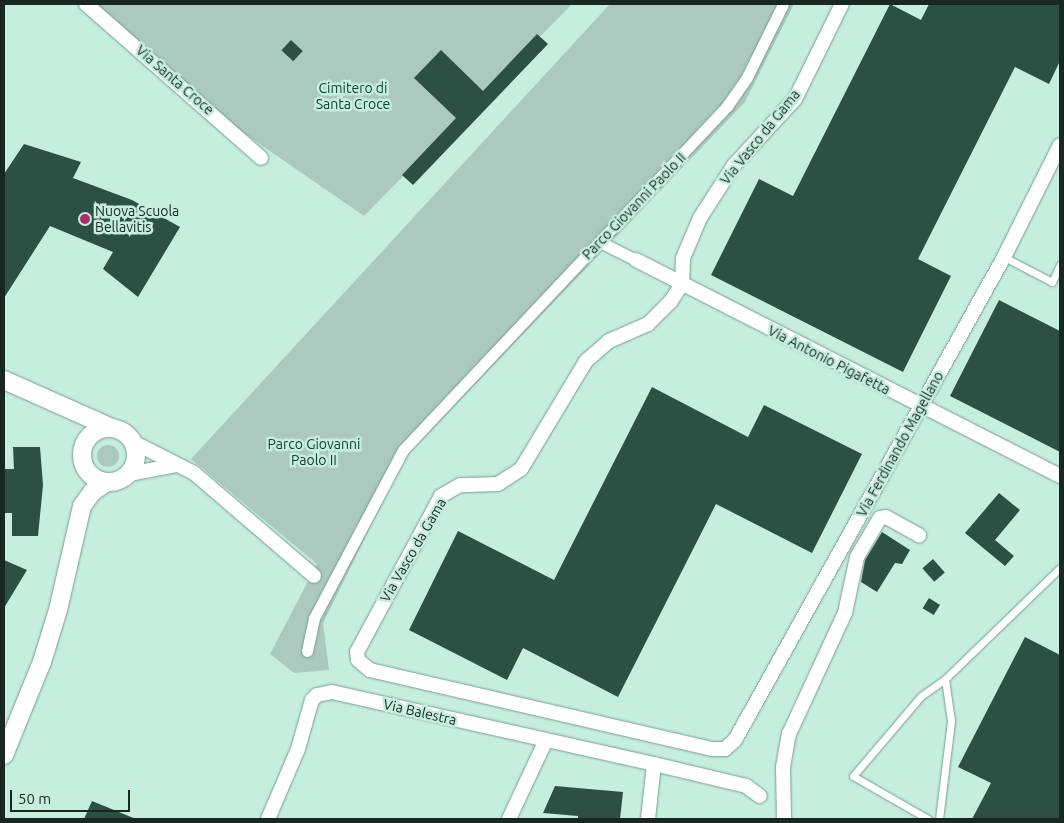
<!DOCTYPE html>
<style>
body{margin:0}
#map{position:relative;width:1064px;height:823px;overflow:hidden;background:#c5eedf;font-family:Ubuntu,sans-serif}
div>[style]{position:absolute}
.green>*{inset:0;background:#abc9be}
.round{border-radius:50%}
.building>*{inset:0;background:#2d5045;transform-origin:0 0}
.roads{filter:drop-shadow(0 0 1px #789e90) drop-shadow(0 0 1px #789e90)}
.service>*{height:7px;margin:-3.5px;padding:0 3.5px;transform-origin:3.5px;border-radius:3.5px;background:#fff}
.pedestrian>*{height:11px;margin:-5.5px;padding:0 5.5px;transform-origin:5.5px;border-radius:5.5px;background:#fff}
.minor>*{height:14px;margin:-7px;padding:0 7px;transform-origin:7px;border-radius:7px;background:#fff}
.tertiary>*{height:18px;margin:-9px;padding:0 9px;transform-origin:9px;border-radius:9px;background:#fff}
.tertiary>.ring{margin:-9px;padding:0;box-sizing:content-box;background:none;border:18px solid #fff;border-radius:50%}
.dots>*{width:14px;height:14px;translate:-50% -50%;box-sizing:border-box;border:2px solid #c5eedf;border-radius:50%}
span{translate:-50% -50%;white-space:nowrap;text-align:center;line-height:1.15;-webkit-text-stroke:5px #c5eedf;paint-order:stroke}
.street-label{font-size:14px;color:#182722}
.park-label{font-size:14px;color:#114134}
.poi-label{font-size:14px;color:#182722}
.left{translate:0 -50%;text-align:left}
.frame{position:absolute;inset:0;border:5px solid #182722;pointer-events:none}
.scale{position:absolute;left:10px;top:790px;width:120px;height:22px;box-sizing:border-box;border:2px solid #182722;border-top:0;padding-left:6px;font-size:15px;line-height:18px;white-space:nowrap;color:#182722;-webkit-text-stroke:4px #c5eedf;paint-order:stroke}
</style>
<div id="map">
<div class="green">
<div style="clip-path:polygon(92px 4px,572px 4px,364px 216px,225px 120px)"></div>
<div style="clip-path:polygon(610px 4px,794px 4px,745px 102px,404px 459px,323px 623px,329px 670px,294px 673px,270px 654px,317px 564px,191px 459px)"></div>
<div class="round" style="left:97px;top:445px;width:22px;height:22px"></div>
</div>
<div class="building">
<div style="clip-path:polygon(890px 4px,921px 20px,929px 4px,1060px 4px,1060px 61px,1049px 84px,1015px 67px,918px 259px,951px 276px,903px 372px,711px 275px,759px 179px,793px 196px)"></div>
<div style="clip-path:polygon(537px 34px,548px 44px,413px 185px,402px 175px,456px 118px,414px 78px,441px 50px,483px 91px)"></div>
<div style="left:291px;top:40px;width:16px;height:14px;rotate:43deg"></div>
<div style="clip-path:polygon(24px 144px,81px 162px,73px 178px,132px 200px,180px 227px,138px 297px,103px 269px,113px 252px,50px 226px,4px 298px,4px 174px)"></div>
<div style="clip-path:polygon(999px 300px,1060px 331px,1060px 452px,950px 396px)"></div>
<div style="clip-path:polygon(652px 387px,748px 437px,764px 405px,862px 454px,812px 553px,716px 504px,618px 697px,523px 648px,507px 680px,409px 630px,458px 531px,554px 580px)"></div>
<div style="clip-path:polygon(13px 447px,40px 447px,43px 485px,38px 536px,12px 536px,12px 513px,5px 513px,5px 469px,14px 469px)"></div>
<div style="clip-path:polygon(999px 493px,1020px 510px,995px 540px,1014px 556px,1005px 566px,965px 533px)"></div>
<div style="clip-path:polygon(882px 532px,910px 550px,902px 564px,895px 563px,877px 592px,861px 582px,865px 560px)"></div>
<div style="left:933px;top:559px;width:18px;height:14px;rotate:49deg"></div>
<div style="clip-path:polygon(4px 560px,27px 570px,4px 608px)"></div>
<div style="left:929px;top:598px;width:13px;height:12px;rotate:32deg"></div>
<div style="clip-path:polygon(1025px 637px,1060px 655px,1060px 819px,972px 819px,991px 783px,958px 767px)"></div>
<div style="clip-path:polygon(555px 786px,623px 792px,620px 819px,578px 819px,578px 816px,543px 813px)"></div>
<div style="clip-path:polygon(92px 801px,136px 819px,84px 819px)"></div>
</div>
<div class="roads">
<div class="service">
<div style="left:1004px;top:257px;width:54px;rotate:27.5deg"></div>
<div style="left:1052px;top:282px;width:19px;rotate:-65deg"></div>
<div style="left:928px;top:819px;width:86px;rotate:-150.2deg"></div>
<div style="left:853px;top:776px;width:105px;rotate:-49.6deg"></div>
<div style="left:921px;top:696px;width:29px;rotate:-35deg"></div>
<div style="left:945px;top:679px;width:160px;rotate:-44deg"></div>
<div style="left:939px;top:819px;width:99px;rotate:-83deg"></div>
<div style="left:951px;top:721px;width:42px;rotate:-98.1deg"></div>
</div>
<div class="pedestrian">
<div style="left:600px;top:242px;width:40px;rotate:26.6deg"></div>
<div style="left:307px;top:651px;width:34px;rotate:-78deg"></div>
<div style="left:314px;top:618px;width:190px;rotate:-62.1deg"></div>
<div style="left:403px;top:450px;width:473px;rotate:-46.7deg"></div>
<div style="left:727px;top:106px;width:35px;rotate:-55deg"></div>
<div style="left:747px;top:77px;width:81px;rotate:-63.7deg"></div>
</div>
<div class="minor">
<div style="left:86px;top:4px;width:233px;rotate:41.3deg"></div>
<div style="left:842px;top:4px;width:106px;rotate:116.3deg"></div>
<div style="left:795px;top:99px;width:90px;rotate:132.7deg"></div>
<div style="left:734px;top:165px;width:63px;rotate:122.7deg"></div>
<div style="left:700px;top:218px;width:43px;rotate:113deg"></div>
<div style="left:683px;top:258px;width:26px;rotate:92deg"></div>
<div style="left:682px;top:284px;width:20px;rotate:123deg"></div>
<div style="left:671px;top:301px;width:33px;rotate:135deg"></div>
<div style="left:648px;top:324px;width:43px;rotate:156.4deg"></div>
<div style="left:609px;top:341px;width:30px;rotate:139deg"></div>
<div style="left:586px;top:361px;width:126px;rotate:121deg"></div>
<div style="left:521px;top:469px;width:27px;rotate:147deg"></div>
<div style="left:498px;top:484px;width:38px;rotate:178deg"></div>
<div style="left:460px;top:485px;width:22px;rotate:150deg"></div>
<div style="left:441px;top:496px;width:177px;rotate:118.3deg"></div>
<div style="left:357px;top:652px;width:8px;rotate:83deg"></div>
<div style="left:358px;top:660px;width:16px;rotate:40deg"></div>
<div style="left:370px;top:670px;width:351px;rotate:13deg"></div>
<div style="left:712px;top:749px;width:13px"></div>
<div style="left:725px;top:749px;width:13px;rotate:-42deg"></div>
<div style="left:735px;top:740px;width:553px;rotate:-60.88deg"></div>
<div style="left:1004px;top:257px;width:125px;rotate:-63.4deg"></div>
<div style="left:636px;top:260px;width:476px;rotate:27deg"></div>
<div style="left:133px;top:442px;width:68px;rotate:26.9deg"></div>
<div style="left:194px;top:473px;width:158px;rotate:40.6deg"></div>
<div style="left:129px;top:474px;width:48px;rotate:-10.8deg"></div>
<div style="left:654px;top:764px;width:95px;rotate:13.4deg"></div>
<div style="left:746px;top:786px;width:17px;rotate:36deg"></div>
<div style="left:268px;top:819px;width:76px;rotate:-66.8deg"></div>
<div style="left:298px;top:749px;width:51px;rotate:-74.1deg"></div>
<div style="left:312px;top:700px;width:7px;rotate:-45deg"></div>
<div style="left:317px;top:695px;width:15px;rotate:-11deg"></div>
<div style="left:332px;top:692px;width:330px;rotate:12.6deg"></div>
<div style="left:654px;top:764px;width:55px;rotate:96.2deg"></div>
<div style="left:509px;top:819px;width:87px;rotate:-64.9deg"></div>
<div style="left:784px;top:819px;width:52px;rotate:-91.1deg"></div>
<div style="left:783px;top:767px;width:34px;rotate:-80deg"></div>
<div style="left:789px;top:734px;width:133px;rotate:-65.2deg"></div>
<div style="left:845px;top:613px;width:57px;rotate:-77.9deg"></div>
<div style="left:857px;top:557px;width:45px;rotate:-59.5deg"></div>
<div style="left:880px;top:518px;width:6px;rotate:-9deg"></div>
<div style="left:886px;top:517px;width:38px;rotate:29deg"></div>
</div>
<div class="tertiary">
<div style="left:4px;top:380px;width:118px;rotate:24deg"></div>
<div class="ring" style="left:82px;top:428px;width:36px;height:36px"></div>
<div style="left:4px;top:755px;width:100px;rotate:-67.8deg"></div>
<div style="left:42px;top:662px;width:54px;rotate:-72.9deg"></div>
<div style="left:58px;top:610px;width:107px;rotate:-77deg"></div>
<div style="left:82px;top:506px;width:17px;rotate:-54deg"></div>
<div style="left:92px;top:492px;width:17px;rotate:-33deg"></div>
</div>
</div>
<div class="dots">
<div style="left:85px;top:219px;background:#ac2973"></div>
</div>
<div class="street-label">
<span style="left:175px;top:80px;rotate:41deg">Via Santa Croce</span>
<span style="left:760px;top:137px;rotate:-51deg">Via Vasco da Gama</span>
<span style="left:634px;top:206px;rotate:-46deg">Parco Giovanni Paolo II</span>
<span style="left:829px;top:360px;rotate:27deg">Via Antonio Pigafetta</span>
<span style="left:900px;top:444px;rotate:-61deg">Via Ferdinando Magellano</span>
<span style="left:413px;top:550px;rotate:-60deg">Via Vasco da Gama</span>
<span style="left:420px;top:712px;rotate:13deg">Via Balestra</span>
</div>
<div class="park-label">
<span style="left:353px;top:96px">Cimitero di<br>Santa Croce</span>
<span style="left:314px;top:452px">Parco Giovanni<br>Paolo II</span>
</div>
<div class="poi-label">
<span class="left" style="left:95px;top:219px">Nuova Scuola<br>Bellavitis</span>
</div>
<div class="frame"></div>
<div class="scale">50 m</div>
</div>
